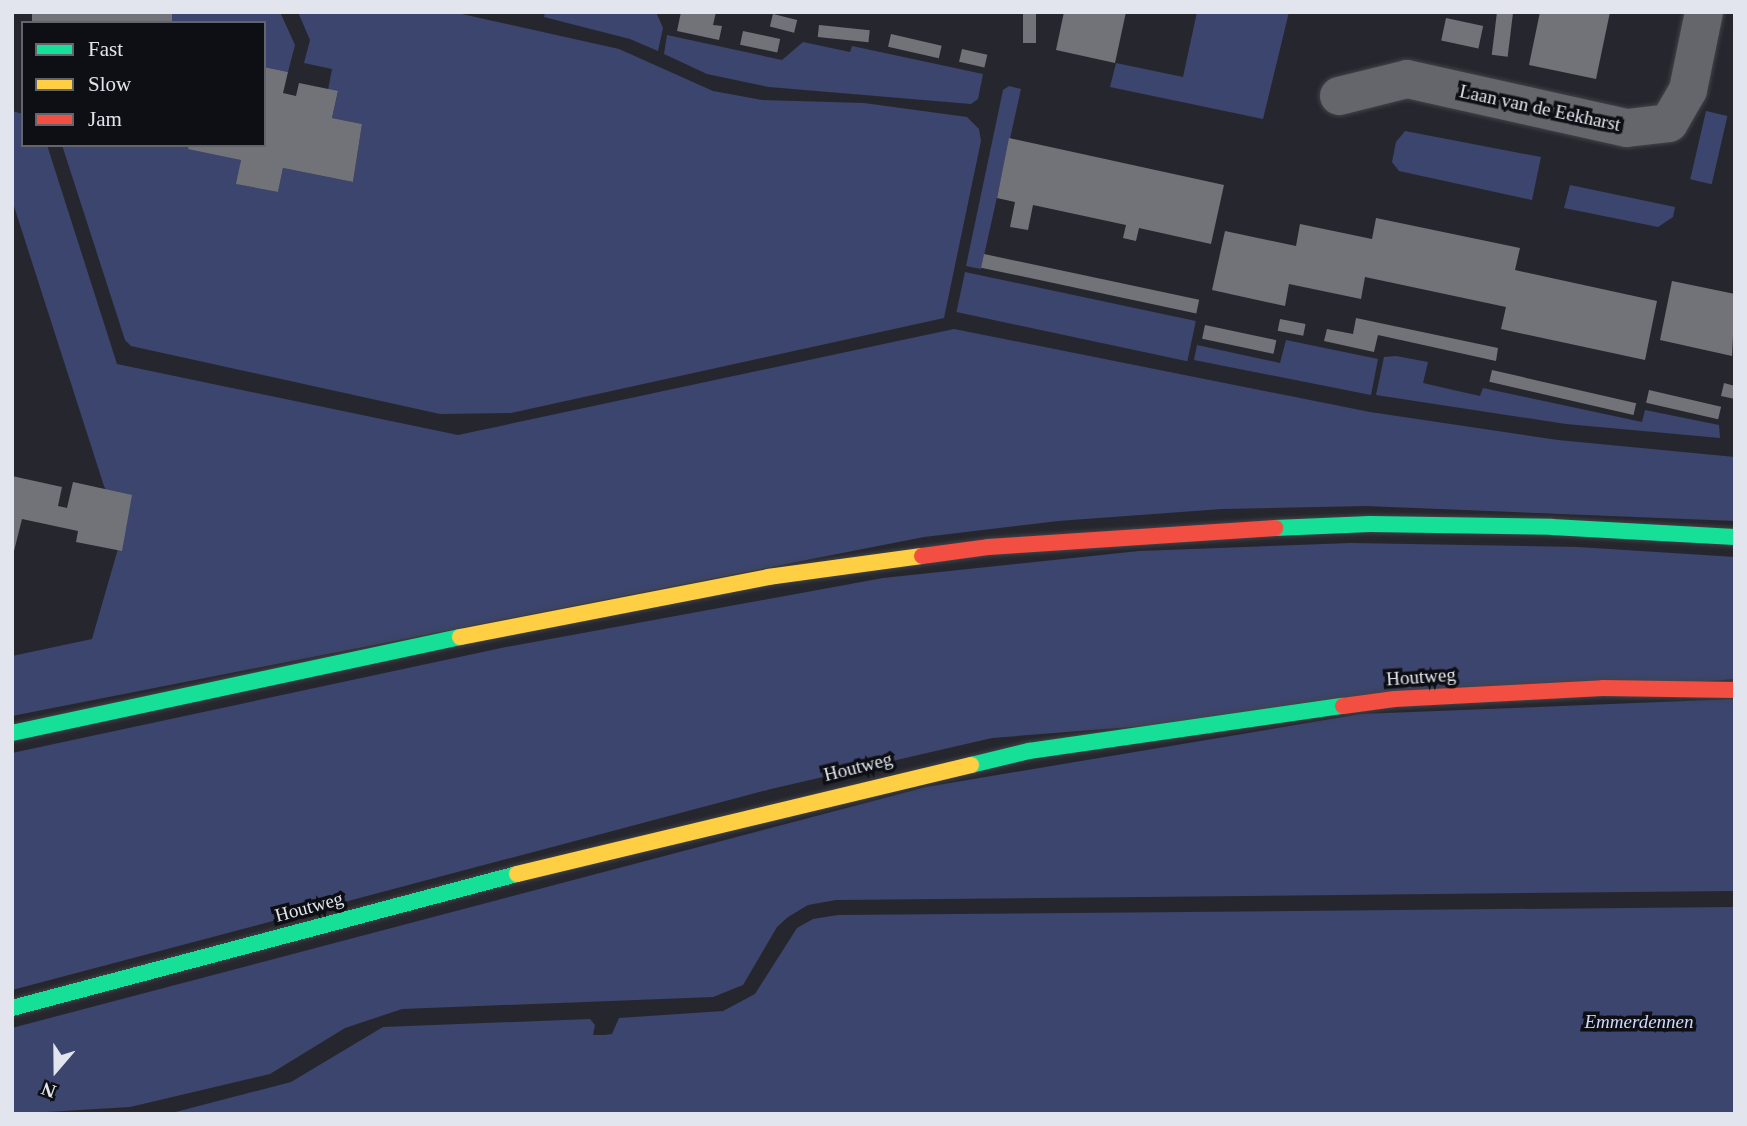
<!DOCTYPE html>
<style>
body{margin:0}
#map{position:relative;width:1747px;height:1126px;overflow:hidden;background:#26272e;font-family:Georgia,serif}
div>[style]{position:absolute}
.green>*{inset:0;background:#3c456d;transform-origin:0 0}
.building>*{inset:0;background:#727379;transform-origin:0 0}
.roads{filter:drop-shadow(0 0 2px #424349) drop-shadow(0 0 2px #424349)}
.street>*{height:38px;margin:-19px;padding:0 19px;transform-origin:19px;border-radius:19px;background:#64666b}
.fast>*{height:16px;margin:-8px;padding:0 8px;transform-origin:8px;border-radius:8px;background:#16e098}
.slow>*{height:16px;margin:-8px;padding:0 8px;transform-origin:8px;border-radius:8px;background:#ffcf43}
.jam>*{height:16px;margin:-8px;padding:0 8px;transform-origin:8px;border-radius:8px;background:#f24e42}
span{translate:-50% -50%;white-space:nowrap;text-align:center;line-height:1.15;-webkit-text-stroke:7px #0d0f14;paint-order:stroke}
.street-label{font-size:19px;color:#e2e5ed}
.park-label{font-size:19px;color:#cfd9fa;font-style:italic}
.frame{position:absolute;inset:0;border:14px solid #e2e5ed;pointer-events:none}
.legend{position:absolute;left:21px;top:21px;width:245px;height:126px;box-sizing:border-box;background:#0d0f14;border:2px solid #62656b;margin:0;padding:9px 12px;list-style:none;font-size:21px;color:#e2e5ed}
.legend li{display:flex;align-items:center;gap:14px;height:35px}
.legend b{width:35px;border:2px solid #62656b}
.north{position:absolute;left:21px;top:1035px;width:70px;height:70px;-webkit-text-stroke:5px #0d0f14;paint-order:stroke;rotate:200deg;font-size:19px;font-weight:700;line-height:28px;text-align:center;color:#e2e5ed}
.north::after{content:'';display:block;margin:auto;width:24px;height:32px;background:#e2e5ed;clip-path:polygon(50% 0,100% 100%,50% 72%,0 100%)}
</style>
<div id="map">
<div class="green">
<div style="clip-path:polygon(172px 12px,280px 12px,295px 45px,288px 72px,264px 67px,264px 23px,169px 23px)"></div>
<div style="clip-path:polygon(298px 12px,453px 12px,619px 49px,713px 91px,762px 100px,864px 103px,967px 117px,979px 129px,981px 141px,944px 318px,511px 413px,440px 414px,131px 346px,125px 340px,62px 145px,189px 145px,241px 160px,237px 184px,278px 192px,283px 168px,353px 182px,362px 124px,332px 118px,338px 92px,328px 90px,332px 69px,304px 63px,310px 40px)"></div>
<div style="clip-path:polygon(545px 12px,656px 12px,663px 28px,658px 51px,630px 39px,544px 17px)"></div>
<div style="clip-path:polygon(1197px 12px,1289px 12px,1263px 119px,1110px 87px,1116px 63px,1183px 77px)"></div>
<div style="clip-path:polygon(667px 35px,782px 60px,803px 42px,850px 52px,852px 46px,983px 74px,978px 99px,971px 104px,769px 87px,707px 74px,664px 54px)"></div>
<div style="clip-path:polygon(1009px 86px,1021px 89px,981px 269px,966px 266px,1003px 90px)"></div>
<div style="clip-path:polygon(12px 111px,23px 114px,23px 145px,47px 145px,117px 364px,458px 435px,954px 329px,1370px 412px,1558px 440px,1735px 457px,1735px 521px,1366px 506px,1222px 509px,1058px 521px,924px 537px,12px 716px,12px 656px,92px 639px,124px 528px,104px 486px,12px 200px)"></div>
<div style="left:1706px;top:111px;width:22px;height:70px;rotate:13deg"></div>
<div style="clip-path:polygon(1405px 131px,1541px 157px,1532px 200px,1399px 171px,1392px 162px,1396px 142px)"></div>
<div style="clip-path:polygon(1570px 185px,1675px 207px,1673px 217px,1658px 227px,1564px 208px)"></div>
<div style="left:965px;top:272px;width:236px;height:41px;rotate:12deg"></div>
<div style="clip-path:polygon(1286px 340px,1378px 359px,1371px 395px,1194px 360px,1197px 345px,1280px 363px)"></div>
<div style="clip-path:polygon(1396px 356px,1428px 362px,1423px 383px,1449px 389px,1480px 396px,1483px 388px,1642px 422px,1645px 410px,1719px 425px,1720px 438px,1566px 424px,1376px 395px,1384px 357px)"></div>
<div style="clip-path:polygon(1351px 543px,1578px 547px,1735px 557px,1735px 679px,992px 738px,771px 789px,12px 990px,12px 753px,506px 647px,883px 578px,1139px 551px)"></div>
<div style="clip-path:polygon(1735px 699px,1735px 891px,836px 900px,808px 905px,788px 917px,777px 927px,743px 985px,713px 997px,402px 1009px,345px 1028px,270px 1074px,130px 1107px,12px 1114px,12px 1028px,926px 787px,1361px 714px)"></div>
<div style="clip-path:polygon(1735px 907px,1735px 1114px,168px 1114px,291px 1082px,383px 1027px,590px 1019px,595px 1025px,593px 1035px,605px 1035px,612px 1034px,619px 1018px,723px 1011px,755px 994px,797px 928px,813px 919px,838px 915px)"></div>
</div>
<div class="building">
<div style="left:32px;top:12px;width:140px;height:11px"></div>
<div style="clip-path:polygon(681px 12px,716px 12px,713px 25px,722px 26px,719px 40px,677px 31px)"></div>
<div style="left:1023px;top:12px;width:13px;height:31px"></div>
<div style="clip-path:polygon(1126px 12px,1115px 63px,1056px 50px,1064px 12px)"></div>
<div style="left:1497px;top:12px;width:16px;height:43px;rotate:7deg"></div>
<div style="clip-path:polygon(1540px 12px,1610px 12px,1596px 79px,1529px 65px)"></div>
<div style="left:773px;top:14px;width:25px;height:13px;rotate:14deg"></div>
<div style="left:1446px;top:18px;width:38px;height:23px;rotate:12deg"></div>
<div style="left:819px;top:25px;width:51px;height:12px;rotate:6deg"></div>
<div style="left:743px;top:31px;width:38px;height:14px;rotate:12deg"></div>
<div style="left:891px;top:34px;width:52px;height:13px;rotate:13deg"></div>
<div style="left:962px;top:49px;width:26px;height:13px;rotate:13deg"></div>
<div style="clip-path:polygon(264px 67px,288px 72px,283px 93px,296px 96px,299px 83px,338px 91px,332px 118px,362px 124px,353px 182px,283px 168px,278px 192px,236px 184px,241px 160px,188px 149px,189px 145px,264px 145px)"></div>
<div style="clip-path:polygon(1009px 138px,1224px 185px,1211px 244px,1139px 228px,1136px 241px,1123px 238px,1126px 225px,1033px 205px,1028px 230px,1010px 227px,1015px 202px,997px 198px)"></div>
<div style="clip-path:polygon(1376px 218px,1520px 248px,1515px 270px,1657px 301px,1645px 360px,1501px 329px,1506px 307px,1365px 277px,1361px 299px,1289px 284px,1285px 306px,1212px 290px,1225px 231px,1296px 246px,1300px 224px,1372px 239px)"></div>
<div style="left:984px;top:254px;width:220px;height:14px;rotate:12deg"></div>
<div style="clip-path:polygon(1672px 281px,1735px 294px,1732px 356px,1660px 340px)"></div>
<div style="clip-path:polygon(1356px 318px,1498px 348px,1496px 361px,1378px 335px,1374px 352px,1324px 341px,1327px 329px,1353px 334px)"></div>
<div style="left:1280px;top:319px;width:26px;height:12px;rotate:11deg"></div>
<div style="left:1205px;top:325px;width:73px;height:14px;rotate:12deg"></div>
<div style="left:1492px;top:370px;width:148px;height:12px;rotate:13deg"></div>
<div style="clip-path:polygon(1724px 383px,1735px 386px,1735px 399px,1721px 396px)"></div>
<div style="left:1649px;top:390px;width:74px;height:13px;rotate:13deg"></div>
<div style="clip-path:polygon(12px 476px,62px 487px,58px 506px,67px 508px,73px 482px,132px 495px,122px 551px,76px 542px,78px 531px,22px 519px,12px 559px)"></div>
</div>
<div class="roads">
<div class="street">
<div style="left:1339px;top:96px;width:70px;rotate:-14deg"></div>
<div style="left:1407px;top:79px;width:225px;rotate:12.6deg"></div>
<div style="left:1627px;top:128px;width:42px;rotate:-6.8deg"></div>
<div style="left:1669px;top:123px;width:38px;rotate:-60deg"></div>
<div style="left:1688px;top:90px;width:80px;rotate:-78.4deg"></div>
</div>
<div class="fast">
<div style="left:1275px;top:528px;width:95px;rotate:-2.4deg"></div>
<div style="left:1370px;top:524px;width:182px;rotate:0.9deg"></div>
<div style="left:1552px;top:527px;width:183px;rotate:3.1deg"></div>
<div style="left:12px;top:733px;width:458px;rotate:-12.1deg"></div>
<div style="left:971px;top:765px;width:60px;rotate:-13.6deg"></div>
<div style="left:1029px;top:751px;width:317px;rotate:-8.2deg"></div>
<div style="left:12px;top:1008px;width:522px;rotate:-14.86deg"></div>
</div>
<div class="slow">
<div style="left:460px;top:637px;width:314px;rotate:-11deg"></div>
<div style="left:768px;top:577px;width:155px;rotate:-7.8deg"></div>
<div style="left:517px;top:874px;width:467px;rotate:-13.5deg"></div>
</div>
<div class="jam">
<div style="left:922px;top:556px;width:68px;rotate:-7.7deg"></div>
<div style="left:989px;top:547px;width:287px;rotate:-3.8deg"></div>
<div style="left:1343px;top:706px;width:52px;rotate:-7.7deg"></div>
<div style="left:1395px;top:699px;width:208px;rotate:-3deg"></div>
<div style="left:1603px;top:688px;width:132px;rotate:0.9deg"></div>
</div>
</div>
<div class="street-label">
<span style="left:1540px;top:108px;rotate:12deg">Laan van de Eekharst</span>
<span style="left:1421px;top:677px;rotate:-4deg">Houtweg</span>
<span style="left:858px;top:767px;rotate:-14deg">Houtweg</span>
<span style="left:309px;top:907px;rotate:-15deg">Houtweg</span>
</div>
<div class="park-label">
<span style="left:1639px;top:1022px">Emmerdennen</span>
</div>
<div class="frame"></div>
<ul class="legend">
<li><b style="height:9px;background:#16e098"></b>Fast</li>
<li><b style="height:9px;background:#ffcf43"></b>Slow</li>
<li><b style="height:9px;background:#f24e42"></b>Jam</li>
</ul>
<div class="north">N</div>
</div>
